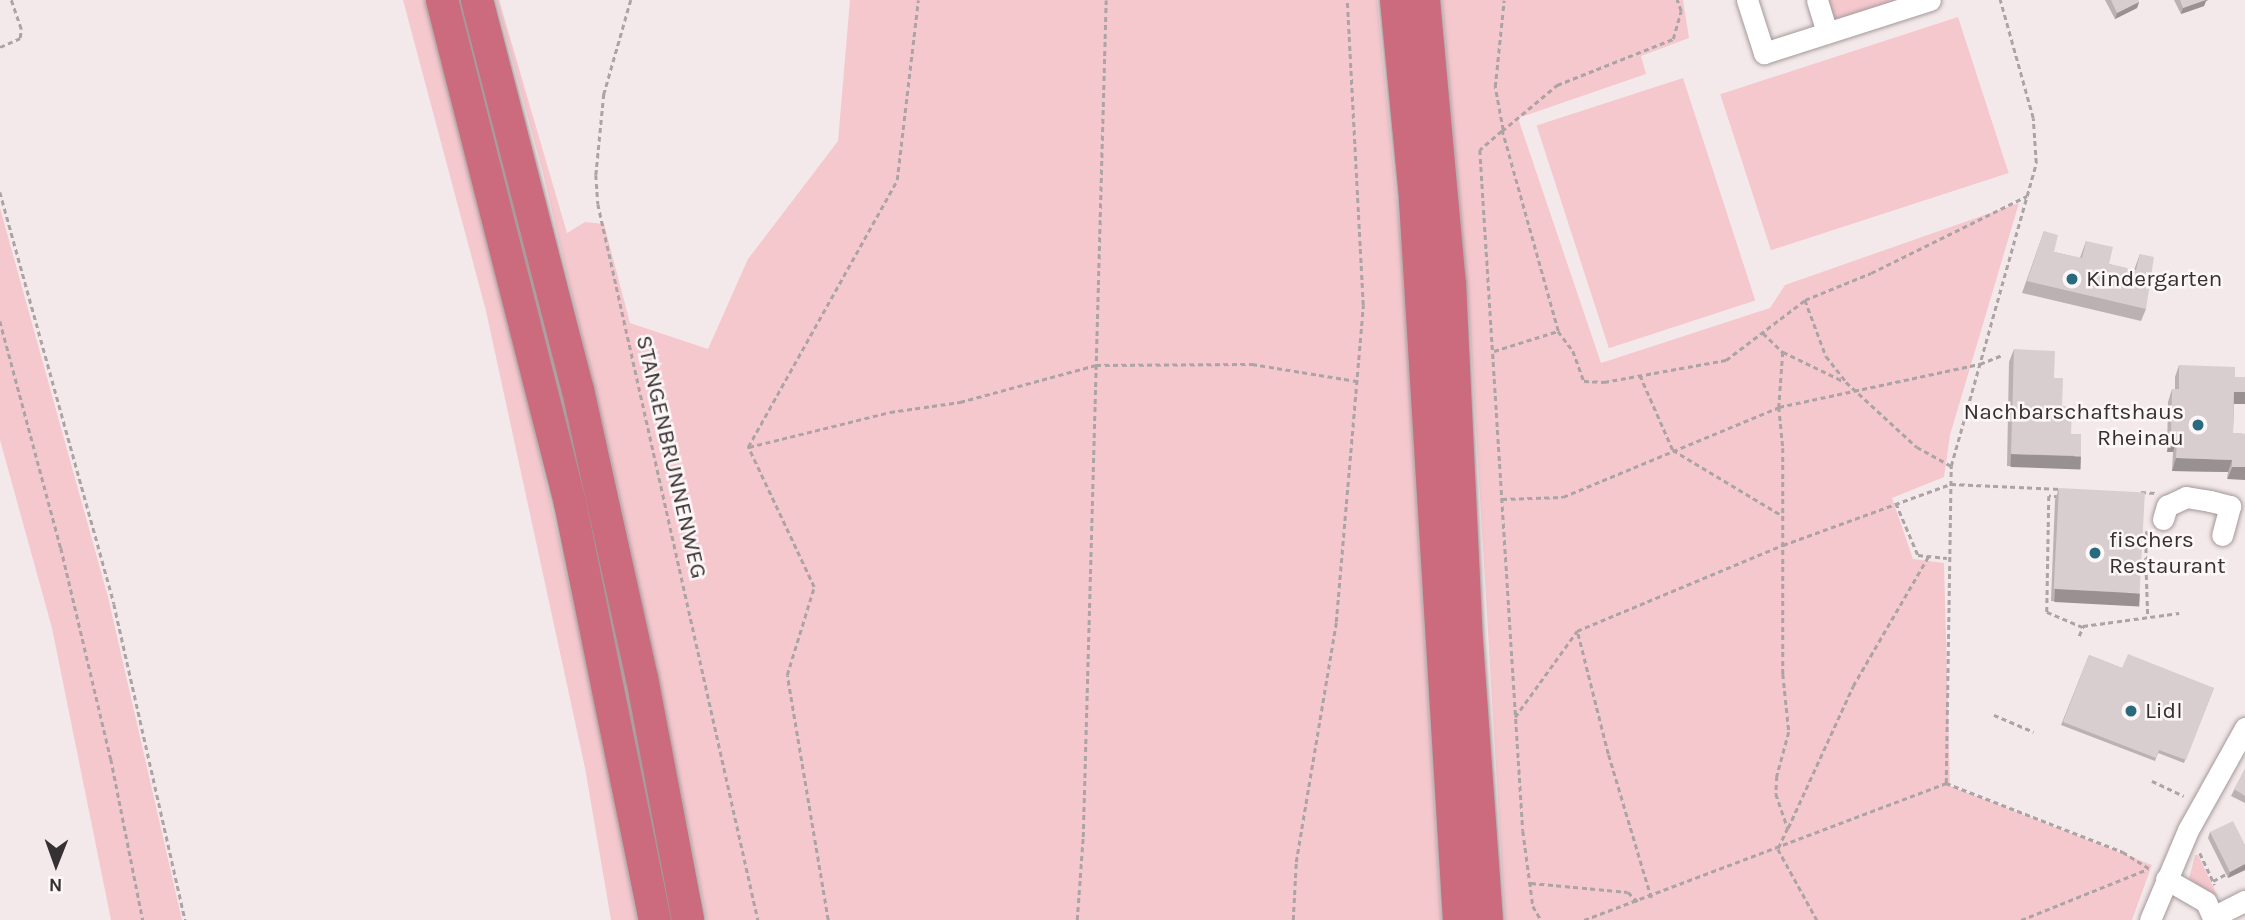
<!DOCTYPE html>
<style>
body{margin:0}
#map{position:relative;width:2245px;height:920px;overflow:hidden;background:#f4e9ea;font-family:Karla,sans-serif}
div>[style]{position:absolute}
.green>*{inset:0;background:#f5c8ce;transform-origin:0 0}
.path>*{height:2.5px;margin-top:-1.25px;transform-origin:0;background:repeating-linear-gradient(90deg,#aca3a4 0 5px,transparent 0 8.5px)}
.roads{filter:drop-shadow(0 0 2px #a39899) drop-shadow(0 0 2px #a39899)}
.minor>*{height:21px;margin:-10.5px;padding:0 10.5px;transform-origin:10.5px;border-radius:10.5px;background:#fff}
.highway>*{height:32px;margin:-16px;padding:0 16px;transform-origin:16px;border-radius:16px;background:#cb6b7d}
.wall>*{inset:0;background:#bbb1b2}
.shaded-wall>*{inset:0;background:#989091;transform-origin:0 0}
.building>*{inset:0;background:#d9cecf;transform-origin:0 0}
.dots>*{width:19px;height:19px;translate:-50% -50%;box-sizing:border-box;border:4px solid #fef7f8;border-radius:50%}
span{translate:-50% -50%;white-space:nowrap;text-align:center;line-height:1.15;-webkit-text-stroke:5px #fef7f8;paint-order:stroke}
.poi-label{font-size:23px;color:#353031}
.left{translate:0 -50%;text-align:left}
.right{translate:-100% -50%;text-align:right}
.street-label{font-size:23px;color:#353031}
.north{position:absolute;left:21px;top:829px;width:70px;height:70px;-webkit-text-stroke:5px #fef7f8;paint-order:stroke;rotate:181deg;font-size:19px;font-weight:700;line-height:28px;text-align:center;color:#353031}
.north::after{content:'';display:block;margin:auto;width:24px;height:32px;background:#353031;clip-path:polygon(50% 0,100% 100%,50% 72%,0 100%)}
</style>
<div id="map">
<div class="green">
<div style="clip-path:polygon(403px 0,425px 0,516px 348px,590px 679px,637px 920px,611px 920px,585px 768px,486px 311px)"></div>
<div style="clip-path:polygon(496px 0,499px 0,567px 233px,585px 222px,604px 224px,630px 323px,708px 349px,748px 259px,838px 141px,850px 0,1377px 0,1401px 244px,1441px 920px,707px 920px,620px 499px,543px 173px)"></div>
<div style="clip-path:polygon(1442px 0,1683px 0,1689px 38px,1641px 56px,1646px 74px,1518px 118px,1601px 363px,1770px 308px,1785px 285px,2019px 203px,1950px 435px,1944px 477px,1892px 498px,1913px 559px,1944px 563px,1950px 786px,2152px 865px,2132px 920px,1505px 920px,1470px 328px)"></div>
<div style="clip-path:polygon(1826px 0,1899px 0,1833px 21px)"></div>
<div style="clip-path:polygon(469px 14px,579px 445px,677px 920px,667px 920px,459px 15px)"></div>
<div style="left:1958px;top:17px;width:164px;height:250px;rotate:72deg"></div>
<div style="left:1683px;top:78px;width:234px;height:154px;rotate:72deg"></div>
<div style="clip-path:polygon(0 208px,108px 597px,182px 920px,111px 920px,52px 628px,0 440px)"></div>
<div style="clip-path:polygon(2195px 855px,2198px 855px,2218px 897px,2189px 879px)"></div>
</div>
<div class="path">
<div style="left:631px;top:0;width:98px;rotate:106deg"></div>
<div style="left:604px;top:94px;width:81px;rotate:95.6deg"></div>
<div style="left:596px;top:175px;width:29px;rotate:86deg"></div>
<div style="left:598px;top:204px;width:734px;rotate:77.4deg"></div>
<div style="left:0;top:47px;width:22px;rotate:-24deg"></div>
<div style="left:20px;top:38px;width:9px;rotate:-84deg"></div>
<div style="left:21px;top:29px;width:31px;rotate:-109deg"></div>
<div style="left:1503px;top:130px;width:44px;rotate:-100.5deg"></div>
<div style="left:1495px;top:87px;width:87px;rotate:-84.1deg"></div>
<div style="left:1502px;top:131px;width:29px;rotate:139deg"></div>
<div style="left:1480px;top:150px;width:682px;rotate:86.39deg"></div>
<div style="left:1523px;top:831px;width:76px;rotate:82.4deg"></div>
<div style="left:1533px;top:906px;width:16px;rotate:60deg"></div>
<div style="left:0;top:192px;width:427px;rotate:74.5deg"></div>
<div style="left:114px;top:604px;width:324px;rotate:77.3deg"></div>
<div style="left:1805px;top:300px;width:60px;rotate:69.4deg"></div>
<div style="left:1826px;top:356px;width:33px;rotate:52deg"></div>
<div style="left:1846px;top:382px;width:96px;rotate:42.5deg"></div>
<div style="left:1917px;top:447px;width:39px;rotate:29deg"></div>
<div style="left:0;top:321px;width:235px;rotate:75deg"></div>
<div style="left:61px;top:548px;width:217px;rotate:76.7deg"></div>
<div style="left:111px;top:759px;width:164px;rotate:78.8deg"></div>
<div style="left:1558px;top:331px;width:208px;rotate:-105.6deg"></div>
<div style="left:1502px;top:131px;width:72px;rotate:-39.9deg"></div>
<div style="left:1557px;top:85px;width:125px;rotate:-21.6deg"></div>
<div style="left:1673px;top:39px;width:29px;rotate:-74deg"></div>
<div style="left:1681px;top:11px;width:12px;rotate:-110deg"></div>
<div style="left:1763px;top:333px;width:28px;rotate:44deg"></div>
<div style="left:1783px;top:352px;width:67px;rotate:25.8deg"></div>
<div style="left:1494px;top:351px;width:67px;rotate:-17.4deg"></div>
<div style="left:1558px;top:331px;width:25px;rotate:53deg"></div>
<div style="left:1573px;top:351px;width:32px;rotate:70deg"></div>
<div style="left:1584px;top:381px;width:20px;rotate:3deg"></div>
<div style="left:1604px;top:382px;width:124px;rotate:-10.2deg"></div>
<div style="left:1726px;top:360px;width:99px;rotate:-37.2deg"></div>
<div style="left:1805px;top:300px;width:71px;rotate:-22.2deg"></div>
<div style="left:1871px;top:273px;width:174px;rotate:-26.3deg"></div>
<div style="left:1783px;top:352px;width:55px;rotate:94.2deg"></div>
<div style="left:1779px;top:407px;width:41px;rotate:84.4deg"></div>
<div style="left:1783px;top:448px;width:226px;rotate:90deg"></div>
<div style="left:1783px;top:674px;width:58px;rotate:84.1deg"></div>
<div style="left:1789px;top:732px;width:46px;rotate:105.3deg"></div>
<div style="left:1777px;top:776px;width:18px;rotate:93deg"></div>
<div style="left:1776px;top:794px;width:36px;rotate:71deg"></div>
<div style="left:1788px;top:828px;width:23px;rotate:115deg"></div>
<div style="left:1778px;top:849px;width:81px;rotate:61.2deg"></div>
<div style="left:1640px;top:375px;width:82px;rotate:66.3deg"></div>
<div style="left:1673px;top:450px;width:128px;rotate:31deg"></div>
<div style="left:749px;top:447px;width:145px;rotate:-13.9deg"></div>
<div style="left:890px;top:412px;width:71px;rotate:-8.1deg"></div>
<div style="left:960px;top:402px;width:141px;rotate:-15.2deg"></div>
<div style="left:1096px;top:365px;width:156px;rotate:-0.4deg"></div>
<div style="left:1252px;top:364px;width:106px;rotate:9.2deg"></div>
<div style="left:2141px;top:492px;width:14px;rotate:4deg"></div>
<div style="left:2059px;top:497px;width:10px;rotate:-174deg"></div>
<div style="left:2049px;top:496px;width:116px;rotate:91deg"></div>
<div style="left:2047px;top:612px;width:39px;rotate:23deg"></div>
<div style="left:1502px;top:499px;width:61px;rotate:-1.9deg"></div>
<div style="left:1563px;top:497px;width:234px;rotate:-22.6deg"></div>
<div style="left:1779px;top:407px;width:206px;rotate:-12.1deg"></div>
<div style="left:1980px;top:364px;width:24px;rotate:-22deg"></div>
<div style="left:1896px;top:503px;width:56px;rotate:67.1deg"></div>
<div style="left:1918px;top:555px;width:29px;rotate:6deg"></div>
<div style="left:2147px;top:531px;width:26px;rotate:92deg"></div>
<div style="left:2146px;top:557px;width:5px;rotate:22deg"></div>
<div style="left:2146px;top:558px;width:59px;rotate:88.1deg"></div>
<div style="left:2079px;top:636px;width:11px;rotate:-68deg"></div>
<div style="left:2083px;top:626px;width:97px;rotate:-7.7deg"></div>
<div style="left:1994px;top:715px;width:43px;rotate:23deg"></div>
<div style="left:1515px;top:717px;width:106px;rotate:-54.2deg"></div>
<div style="left:2152px;top:781px;width:35px;rotate:25deg"></div>
<div style="left:1946px;top:783px;width:317px;rotate:-89.1deg"></div>
<div style="left:1951px;top:466px;width:315px;rotate:-74.3deg"></div>
<div style="left:2036px;top:163px;width:45px;rotate:-93.8deg"></div>
<div style="left:2033px;top:118px;width:123px;rotate:-105.6deg"></div>
<div style="left:1788px;top:828px;width:156px;rotate:-65.4deg"></div>
<div style="left:1853px;top:686px;width:149px;rotate:-59.8deg"></div>
<div style="left:2200px;top:853px;width:35px;rotate:65deg"></div>
<div style="left:2213px;top:881px;width:15px;rotate:-28deg"></div>
<div style="left:1531px;top:883px;width:97px;rotate:5.3deg"></div>
<div style="left:1628px;top:892px;width:14px;rotate:45deg"></div>
<div style="left:1651px;top:898px;width:150px;rotate:-106.6deg"></div>
<div style="left:1608px;top:754px;width:127px;rotate:-104.1deg"></div>
<div style="left:1577px;top:631px;width:223px;rotate:-22.7deg"></div>
<div style="left:1783px;top:545px;width:179px;rotate:-20deg"></div>
<div style="left:1951px;top:484px;width:110px;rotate:2.6deg"></div>
<div style="left:828px;top:920px;width:248px;rotate:-99.5deg"></div>
<div style="left:787px;top:675px;width:92px;rotate:-72.9deg"></div>
<div style="left:814px;top:587px;width:155px;rotate:-115.2deg"></div>
<div style="left:748px;top:447px;width:306px;rotate:-60.8deg"></div>
<div style="left:897px;top:180px;width:181px;rotate:-83.3deg"></div>
<div style="left:1077px;top:920px;width:83px;rotate:-85.9deg"></div>
<div style="left:1083px;top:837px;width:837px;rotate:-88.43deg"></div>
<div style="left:1293px;top:920px;width:58px;rotate:-87deg"></div>
<div style="left:1296px;top:862px;width:243px;rotate:-80.5deg"></div>
<div style="left:1336px;top:622px;width:318px;rotate:-85.1deg"></div>
<div style="left:1363px;top:305px;width:305px;rotate:-93deg"></div>
<div style="left:1584px;top:920px;width:387px;rotate:-20.7deg"></div>
<div style="left:1946px;top:783px;width:190px;rotate:21.3deg"></div>
<div style="left:2123px;top:852px;width:32px;rotate:32deg"></div>
<div style="left:2021px;top:920px;width:137px;rotate:-21.9deg"></div>
</div>
<div class="roads">
<div class="minor">
<div style="left:1747px;top:0;width:56px;rotate:72.2deg"></div>
<div style="left:1764px;top:53px;width:174px;rotate:-17.7deg"></div>
<div style="left:1817px;top:0;width:34px;rotate:73deg"></div>
<div style="left:2163px;top:519px;width:14px;rotate:-73deg"></div>
<div style="left:2167px;top:506px;width:21px;rotate:-25deg"></div>
<div style="left:2186px;top:497px;width:24px;rotate:9deg"></div>
<div style="left:2210px;top:501px;width:21px;rotate:14deg"></div>
<div style="left:2230px;top:506px;width:30px;rotate:105deg"></div>
<div style="left:2166px;top:879px;width:46px;rotate:29.9deg"></div>
<div style="left:2206px;top:902px;width:20px;rotate:66deg"></div>
<div style="left:2213px;top:917px;width:36px;rotate:-27deg"></div>
<div style="left:2150px;top:920px;width:98px;rotate:-67.1deg"></div>
<div style="left:2188px;top:830px;width:117px;rotate:-60.8deg"></div>
</div>
<div class="highway">
<div style="left:442px;top:0;width:519px;rotate:75.72deg"></div>
<div style="left:570px;top:503px;width:426px;rotate:78.5deg"></div>
<div style="left:477px;top:0;width:403px;rotate:75.5deg"></div>
<div style="left:578px;top:390px;width:295px;rotate:77.5deg"></div>
<div style="left:642px;top:678px;width:246px;rotate:79.2deg"></div>
<div style="left:1396px;top:0;width:200px;rotate:84.5deg"></div>
<div style="left:1415px;top:199px;width:722px;rotate:86.51deg"></div>
<div style="left:1424px;top:0;width:285px;rotate:84.8deg"></div>
<div style="left:1450px;top:284px;width:358px;rotate:87.3deg"></div>
<div style="left:1467px;top:642px;width:279px;rotate:85.9deg"></div>
</div>
</div>
<div class="wall">
<div style="clip-path:polygon(2105px 0,2138px 0,2139px 2px,2137px 8px,2115px 19px)"></div>
<div style="clip-path:polygon(2174px 0,2208px 0,2206px 1px,2204px 6px,2181px 14px)"></div>
<div style="clip-path:polygon(2044px 231px,2054px 252px,2080px 258px,2086px 241px,2109px 264px,2134px 270px,2140px 254px,2146px 309px,2141px 321px,2022px 293px)"></div>
<div style="clip-path:polygon(2014px 349px,2054px 378px,2062px 406px,2071px 434px,2076px 468px,2007px 466px,2009px 362px)"></div>
<div style="clip-path:polygon(2179px 365px,2235px 377px,2245px 377px,2245px 404px,2234px 404px,2233px 433px,2245px 434px,2227px 479px,2228px 472px,2172px 471px,2173px 452px,2167px 452px,2168px 402px,2172px 389px,2175px 389px,2175px 377px)"></div>
<div style="clip-path:polygon(2059px 488px,2136px 605px,2051px 601px,2055px 500px)"></div>
<div style="clip-path:polygon(2089px 655px,2122px 668px,2214px 688px,2184px 763px,2158px 753px,2155px 761px,2061px 725px)"></div>
<div style="clip-path:polygon(2245px 769px,2245px 803px,2231px 796px)"></div>
<div style="clip-path:polygon(2210px 832px,2245px 845px,2245px 870px,2228px 878px,2208px 838px)"></div>
</div>
<div class="shaded-wall">
<div style="clip-path:polygon(2203px 0,2208px 0,2206px 1px,2204px 6px,2181px 14px,2183px 8px)"></div>
<div style="clip-path:polygon(2139px 2px,2137px 8px,2115px 19px,2117px 13px)"></div>
<div style="clip-path:polygon(2234px 392px,2245px 392px,2245px 404px,2230px 404px)"></div>
<div style="clip-path:polygon(2171px 439px,2177px 440px,2173px 452px,2167px 452px)"></div>
<div style="left:2011px;top:454px;width:70px;height:13px;rotate:2deg"></div>
<div style="clip-path:polygon(2176px 458px,2232px 460px,2228px 472px,2172px 471px)"></div>
<div style="clip-path:polygon(2232px 467px,2245px 467px,2245px 480px,2227px 479px)"></div>
<div style="left:2055px;top:589px;width:85px;height:13px;rotate:3deg"></div>
<div style="clip-path:polygon(2245px 864px,2245px 870px,2228px 878px,2230px 872px)"></div>
</div>
<div class="building">
<div style="clip-path:polygon(2111px 0,2138px 0,2139px 2px,2117px 13px)"></div>
<div style="clip-path:polygon(2180px 0,2206px 0,2183px 8px)"></div>
<div style="clip-path:polygon(2044px 231px,2058px 235px,2054px 252px,2082px 258px,2086px 241px,2113px 247px,2109px 264px,2136px 270px,2140px 254px,2154px 257px,2146px 309px,2027px 281px)"></div>
<div style="clip-path:polygon(2014px 349px,2055px 351px,2054px 378px,2063px 378px,2062px 406px,2072px 407px,2071px 434px,2081px 434px,2081px 456px,2011px 454px)"></div>
<div style="clip-path:polygon(2179px 365px,2235px 367px,2235px 377px,2245px 377px,2245px 392px,2234px 392px,2233px 433px,2245px 434px,2245px 467px,2232px 467px,2232px 460px,2176px 458px,2177px 440px,2171px 439px,2172px 389px,2179px 389px)"></div>
<div style="left:2059px;top:488px;width:86px;height:101px;rotate:3deg"></div>
<div style="clip-path:polygon(2128px 654px,2214px 688px,2186px 760px,2159px 750px,2156px 758px,2063px 722px,2089px 655px,2122px 668px)"></div>
<div style="clip-path:polygon(2245px 769px,2245px 796px,2234px 789px)"></div>
<div style="clip-path:polygon(2233px 821px,2245px 845px,2245px 864px,2230px 872px,2210px 832px)"></div>
</div>
<div class="dots">
<div style="left:2072px;top:279px;background:#296b7e"></div>
<div style="left:2198px;top:425px;background:#296b7e"></div>
<div style="left:2095px;top:553px;background:#296b7e"></div>
<div style="left:2131px;top:711px;background:#296b7e"></div>
</div>
<div class="poi-label">
<span class="left" style="left:2086px;top:279px">Kindergarten</span>
<span class="right" style="left:2184px;top:425px">Nachbarschaftshaus<br>Rheinau</span>
<span class="left" style="left:2109px;top:553px">fischers<br>Restaurant</span>
<span class="left" style="left:2145px;top:711px">Lidl</span>
</div>
<div class="street-label">
<span style="left:671px;top:457px;rotate:77deg">STANGENBRUNNENWEG</span>
</div>
<div class="north">N</div>
</div>
